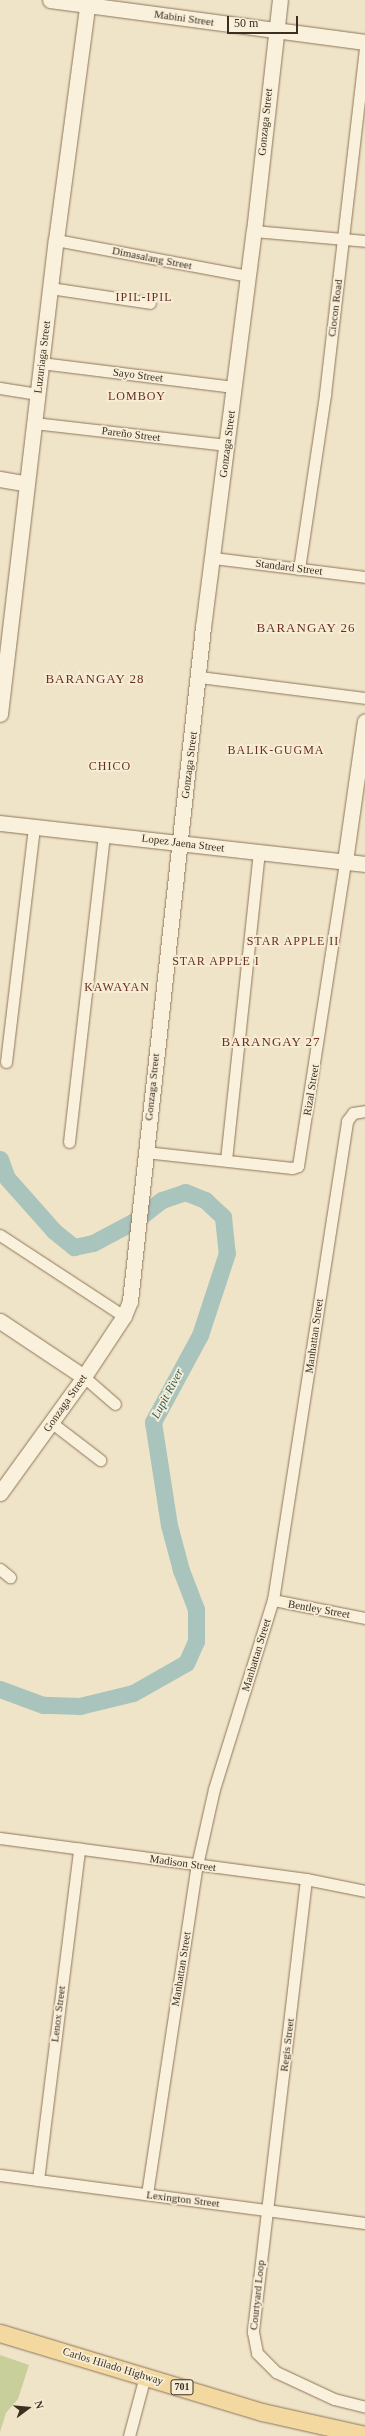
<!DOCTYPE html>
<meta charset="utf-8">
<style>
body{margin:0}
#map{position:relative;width:365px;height:2436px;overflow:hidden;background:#f0e4c8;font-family:"Times New Roman",serif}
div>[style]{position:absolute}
.green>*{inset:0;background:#c9cf9b}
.river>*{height:17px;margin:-8.5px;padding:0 8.5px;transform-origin:8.5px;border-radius:8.5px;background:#a9c4bc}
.roads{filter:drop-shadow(0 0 1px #8d765c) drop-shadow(0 0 1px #8d765c)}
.street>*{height:11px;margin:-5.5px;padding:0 5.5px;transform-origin:5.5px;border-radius:5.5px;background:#faf1dc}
.secondary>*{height:15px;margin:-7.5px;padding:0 7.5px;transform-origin:7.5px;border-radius:7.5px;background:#faf1dc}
.primary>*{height:17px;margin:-8.5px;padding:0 8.5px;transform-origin:8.5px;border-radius:8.5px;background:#f3d9a0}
span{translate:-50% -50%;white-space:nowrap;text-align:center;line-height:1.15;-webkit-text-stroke:3.5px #f7eed8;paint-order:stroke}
.shield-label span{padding:1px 3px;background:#f7eed8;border:1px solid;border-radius:3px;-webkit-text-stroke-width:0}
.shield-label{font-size:10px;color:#3d2e20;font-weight:700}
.street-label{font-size:11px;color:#3d2e20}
.neighbourhood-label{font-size:12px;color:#6b2e1e;letter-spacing:1px}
.water-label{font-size:12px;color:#2f5d5a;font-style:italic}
.quarter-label{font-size:13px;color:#6b2e1e;letter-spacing:1px}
.north{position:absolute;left:8px;top:2388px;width:40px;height:40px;-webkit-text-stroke:3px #f7eed8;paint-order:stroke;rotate:74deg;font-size:11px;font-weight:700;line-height:16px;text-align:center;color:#3d2e20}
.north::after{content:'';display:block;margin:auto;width:14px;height:18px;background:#3d2e20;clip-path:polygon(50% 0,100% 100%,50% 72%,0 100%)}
.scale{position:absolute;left:227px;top:16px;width:71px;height:18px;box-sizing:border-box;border:2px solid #3d2e20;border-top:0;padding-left:5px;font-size:12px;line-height:14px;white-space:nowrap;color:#3d2e20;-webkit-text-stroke:3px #f7eed8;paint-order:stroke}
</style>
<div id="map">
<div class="green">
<div style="clip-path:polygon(0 2355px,29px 2365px,18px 2399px,6px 2413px,0 2432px)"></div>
</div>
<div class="river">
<div style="left:0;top:1159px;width:20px;rotate:70deg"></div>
<div style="left:7px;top:1178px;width:71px;rotate:48.4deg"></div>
<div style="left:54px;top:1231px;width:26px;rotate:39deg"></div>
<div style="left:74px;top:1247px;width:19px;rotate:-12deg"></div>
<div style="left:93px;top:1243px;width:49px;rotate:-28.1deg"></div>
<div style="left:136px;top:1220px;width:33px;rotate:-38deg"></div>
<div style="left:162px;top:1200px;width:24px;rotate:-19deg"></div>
<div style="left:185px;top:1192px;width:22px;rotate:22deg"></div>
<div style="left:205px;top:1200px;width:25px;rotate:43deg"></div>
<div style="left:223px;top:1217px;width:36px;rotate:84deg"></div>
<div style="left:227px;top:1253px;width:86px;rotate:108.2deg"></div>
<div style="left:200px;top:1335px;width:99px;rotate:118.4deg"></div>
<div style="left:153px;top:1422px;width:104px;rotate:81.2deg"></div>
<div style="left:169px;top:1525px;width:47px;rotate:75.1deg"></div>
<div style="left:181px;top:1570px;width:42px;rotate:69deg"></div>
<div style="left:196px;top:1609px;width:32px;rotate:90deg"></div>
<div style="left:196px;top:1641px;width:24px;rotate:114deg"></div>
<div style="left:186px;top:1663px;width:61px;rotate:150.5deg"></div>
<div style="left:133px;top:1693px;width:55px;rotate:166.2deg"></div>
<div style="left:80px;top:1706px;width:37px;rotate:-178deg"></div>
<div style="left:43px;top:1705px;width:46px;rotate:-159.6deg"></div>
</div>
<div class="roads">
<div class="street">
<div style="left:254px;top:231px;width:111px;rotate:5.1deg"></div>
<div style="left:56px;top:240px;width:195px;rotate:10.6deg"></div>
<div style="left:50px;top:288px;width:101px;rotate:8.5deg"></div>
<div style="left:41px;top:363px;width:194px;rotate:7.1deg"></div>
<div style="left:0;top:388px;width:38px;rotate:9deg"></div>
<div style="left:34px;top:423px;width:194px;rotate:6.5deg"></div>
<div style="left:213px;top:558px;width:153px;rotate:7.1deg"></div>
<div style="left:299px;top:569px;width:177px;rotate:-81.5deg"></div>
<div style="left:325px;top:394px;width:350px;rotate:-83.4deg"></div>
<div style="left:199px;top:677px;width:167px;rotate:7.2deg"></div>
<div style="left:6px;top:1062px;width:238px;rotate:-83.2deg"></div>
<div style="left:69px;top:1142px;width:310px;rotate:-83.5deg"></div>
<div style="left:145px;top:1152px;width:148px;rotate:6.2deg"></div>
<div style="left:292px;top:1168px;width:6px;rotate:-18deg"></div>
<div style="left:298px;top:1166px;width:309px;rotate:-81.2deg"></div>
<div style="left:226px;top:1160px;width:310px;rotate:-83.9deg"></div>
<div style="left:0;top:1235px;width:148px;rotate:33.2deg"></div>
<div style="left:84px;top:1377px;width:41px;rotate:41.1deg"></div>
<div style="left:52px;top:1423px;width:61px;rotate:37.6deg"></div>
<div style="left:0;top:1569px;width:13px;rotate:39deg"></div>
<div style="left:273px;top:1600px;width:94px;rotate:11.1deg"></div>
<div style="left:0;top:1838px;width:309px;rotate:7.6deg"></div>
<div style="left:306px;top:1879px;width:60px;rotate:11.5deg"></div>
<div style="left:306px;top:1879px;width:456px;rotate:96.7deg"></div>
<div style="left:253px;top:2332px;width:21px;rotate:79deg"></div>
<div style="left:257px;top:2353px;width:27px;rotate:45deg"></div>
<div style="left:276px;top:2372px;width:64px;rotate:25deg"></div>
<div style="left:334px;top:2399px;width:32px;rotate:14deg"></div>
<div style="left:0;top:2175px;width:368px;rotate:7.5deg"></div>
<div style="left:38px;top:2180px;width:334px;rotate:-82.9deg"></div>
<div style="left:147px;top:2194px;width:333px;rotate:-81.4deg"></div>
<div style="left:197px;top:1865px;width:78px;rotate:-77.4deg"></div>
<div style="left:214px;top:1789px;width:198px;rotate:-72.7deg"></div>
<div style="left:273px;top:1600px;width:485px;rotate:-81.2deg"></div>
<div style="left:347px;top:1121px;width:10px;rotate:-53deg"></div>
<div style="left:353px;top:1113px;width:12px;rotate:-9deg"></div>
<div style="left:129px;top:2436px;width:62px;rotate:-75.1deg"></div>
</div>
<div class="secondary">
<div style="left:50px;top:0;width:318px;rotate:7.6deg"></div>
<div style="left:0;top:479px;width:27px;rotate:10deg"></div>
<div style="left:0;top:714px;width:477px;rotate:-83.3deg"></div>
<div style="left:56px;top:240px;width:242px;rotate:-82.4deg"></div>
<div style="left:0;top:823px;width:367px;rotate:6.4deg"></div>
<div style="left:345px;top:861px;width:141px;rotate:-81.9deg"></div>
<div style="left:0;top:1321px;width:101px;rotate:33.7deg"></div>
<div style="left:0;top:1493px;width:138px;rotate:-54.1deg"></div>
<div style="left:81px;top:1381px;width:78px;rotate:-56.5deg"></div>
<div style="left:124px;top:1316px;width:16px;rotate:-68deg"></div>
<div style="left:130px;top:1301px;width:678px;rotate:-83.82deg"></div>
<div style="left:203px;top:627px;width:399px;rotate:-82.7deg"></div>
<div style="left:254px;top:231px;width:232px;rotate:-83.6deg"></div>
</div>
<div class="primary">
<div style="left:0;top:2333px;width:274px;rotate:16.8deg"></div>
<div style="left:262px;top:2412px;width:106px;rotate:12.6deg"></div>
</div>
</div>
<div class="shield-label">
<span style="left:182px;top:2387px">701</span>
</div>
<div class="street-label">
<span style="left:184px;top:18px;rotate:8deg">Mabini Street</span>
<span style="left:265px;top:122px;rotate:-84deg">Gonzaga Street</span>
<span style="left:152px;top:258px;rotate:11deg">Dimasalang Street</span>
<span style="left:335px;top:308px;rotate:-83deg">Ciocon Road</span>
<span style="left:42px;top:357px;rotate:-83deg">Luzuriaga Street</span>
<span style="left:138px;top:375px;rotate:7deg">Sayo Street</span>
<span style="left:131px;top:434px;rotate:7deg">Pareño Street</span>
<span style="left:227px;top:444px;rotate:-83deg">Gonzaga Street</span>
<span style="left:289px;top:567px;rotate:7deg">Standard Street</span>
<span style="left:189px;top:765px;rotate:-83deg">Gonzaga Street</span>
<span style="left:183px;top:843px;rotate:7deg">Lopez Jaena Street</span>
<span style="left:152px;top:1087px;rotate:-84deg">Gonzaga Street</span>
<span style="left:311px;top:1090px;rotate:-81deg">Rizal Street</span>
<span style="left:314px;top:1336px;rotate:-82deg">Manhattan Street</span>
<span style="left:65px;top:1403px;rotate:-55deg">Gonzaga Street</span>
<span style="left:319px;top:1609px;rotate:10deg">Bentley Street</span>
<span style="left:256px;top:1655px;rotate:-73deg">Manhattan Street</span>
<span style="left:183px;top:1863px;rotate:8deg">Madison Street</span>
<span style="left:181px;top:1969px;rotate:-81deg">Manhattan Street</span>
<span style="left:58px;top:2014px;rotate:-83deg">Lenox Street</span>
<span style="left:287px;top:2045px;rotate:-83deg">Regis Street</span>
<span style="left:183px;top:2199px;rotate:7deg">Lexington Street</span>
<span style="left:257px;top:2295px;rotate:-84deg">Courtyard Loop</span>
<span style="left:113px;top:2366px;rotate:17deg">Carlos Hilado Highway</span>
</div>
<div class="neighbourhood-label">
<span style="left:144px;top:298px">IPIL-IPIL</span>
<span style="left:137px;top:397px">LOMBOY</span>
<span style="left:276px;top:751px">BALIK-GUGMA</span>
<span style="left:110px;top:767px">CHICO</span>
<span style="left:293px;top:942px">STAR APPLE II</span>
<span style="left:216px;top:962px">STAR APPLE I</span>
<span style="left:117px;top:988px">KAWAYAN</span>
</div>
<div class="water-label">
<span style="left:168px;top:1394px;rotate:-62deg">Lupit River</span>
</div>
<div class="quarter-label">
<span style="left:306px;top:628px">BARANGAY 26</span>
<span style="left:95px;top:679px">BARANGAY 28</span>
<span style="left:271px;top:1042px">BARANGAY 27</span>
</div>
<div class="north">N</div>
<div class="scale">50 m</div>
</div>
